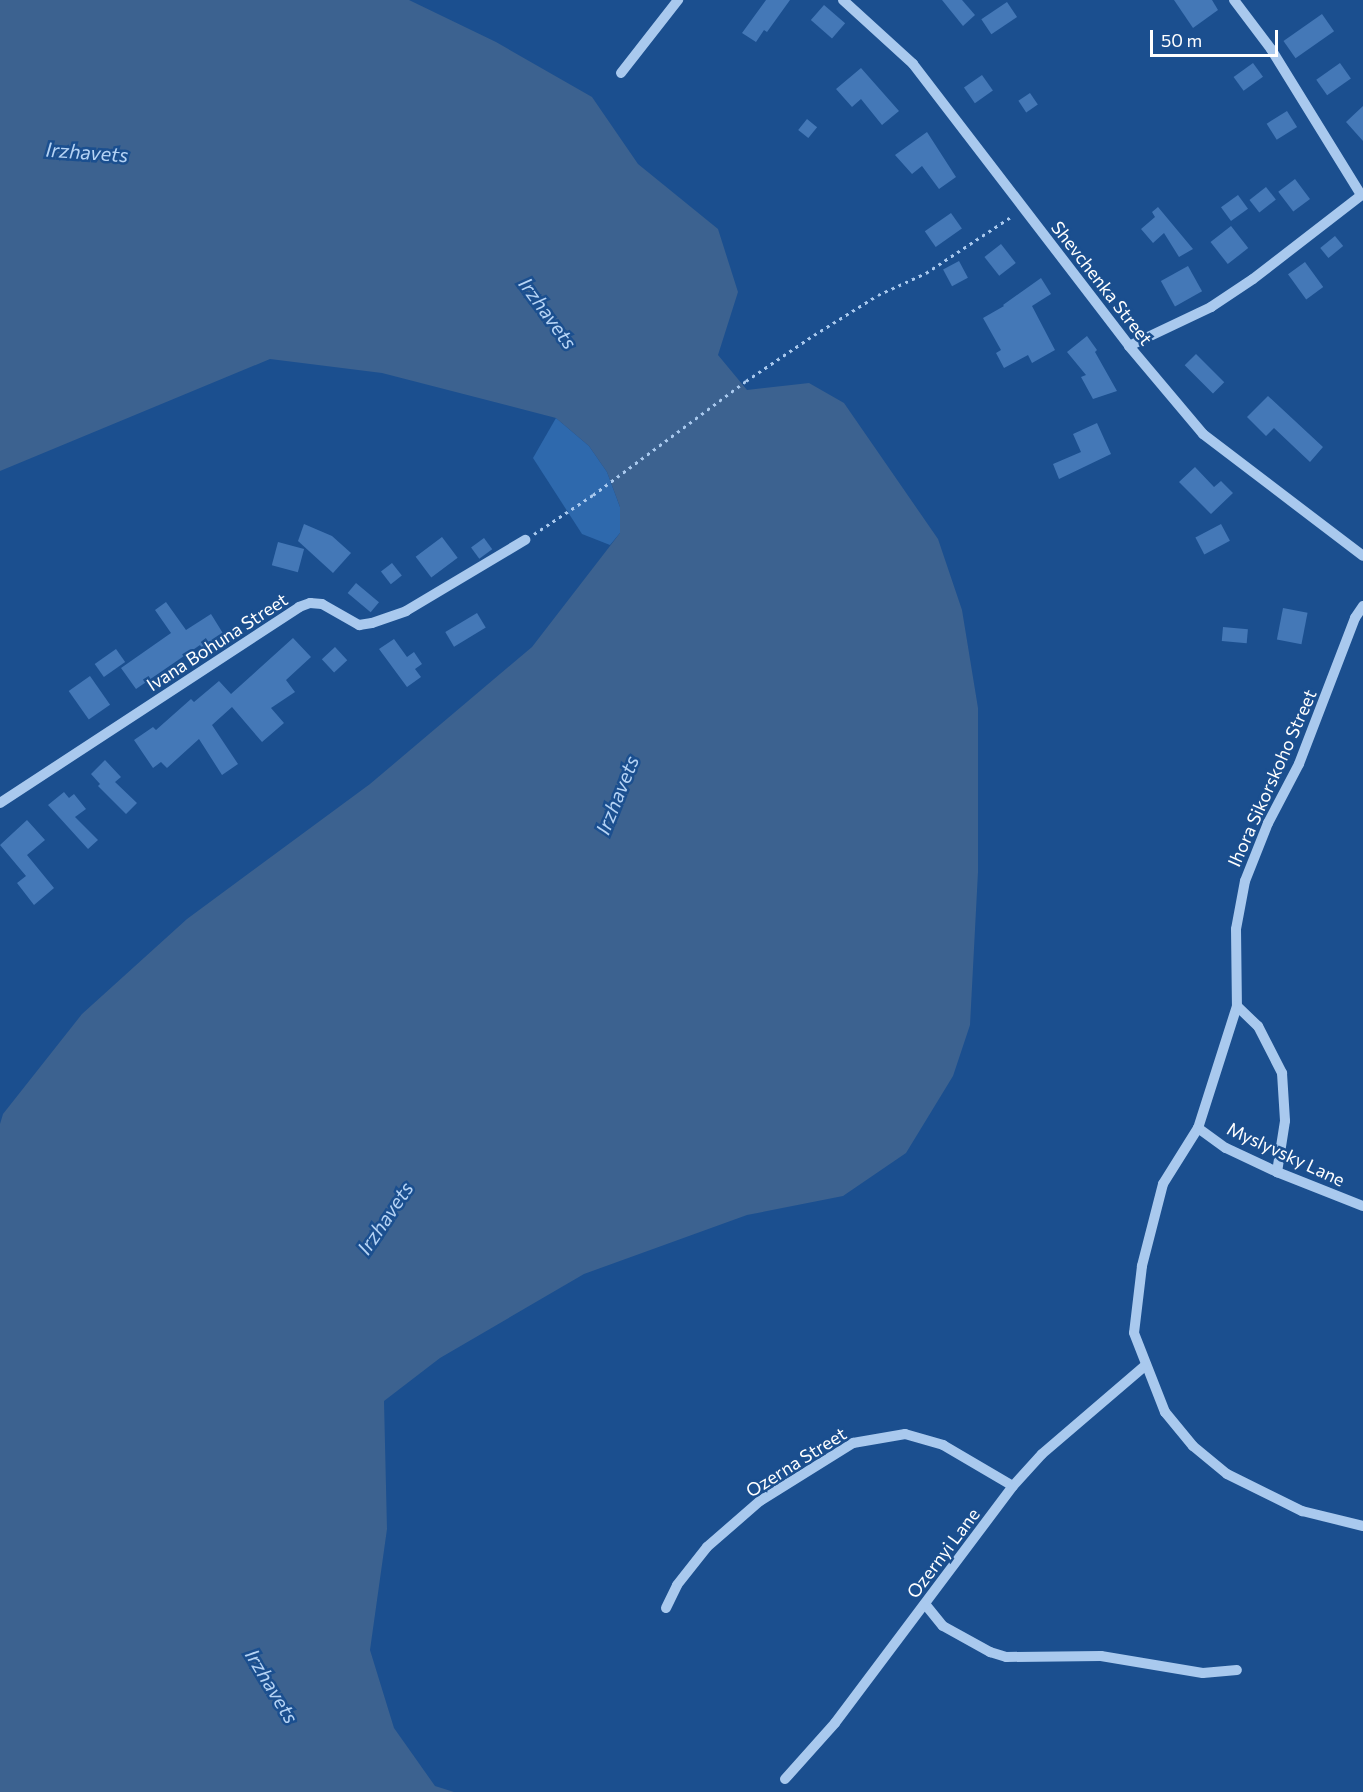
<!DOCTYPE html>
<style>
body{margin:0}
#map{position:relative;width:1363px;height:1792px;overflow:hidden;background:#1b4f8f;font-family:Commissioner,sans-serif}
div>[style]{position:absolute}
.green>*{inset:0;background:#2e69ad}
.water>*{inset:0;background:#3c6290}
.building>*{inset:0;background:#4478b7;transform-origin:0 0}
.path>*{height:3px;margin-top:-1.5px;transform-origin:0;background:repeating-linear-gradient(90deg,#a9c9ee 0 3px,transparent 0 7.5px)}
.minor>*{height:10px;margin:-5px;padding:0 5px;transform-origin:5px;border-radius:5px;background:#a9c9ee}
span{translate:-50% -50%;white-space:nowrap;text-align:center;line-height:1.15;-webkit-text-stroke:5px #1b4f8f;paint-order:stroke}
.street-label{font-size:18px;color:#fff}
.water-label{font-size:20px;color:#b5d3f5;font-style:italic}
.scale{position:absolute;left:1150px;top:30px;width:128px;height:27px;box-sizing:border-box;border:3px solid #fff;border-top:0;padding-left:8px;font-size:18px;line-height:21px;white-space:nowrap;color:#fff;-webkit-text-stroke:4px #1b4f8f;paint-order:stroke}
</style>
<div id="map">
<div class="green">
<div style="clip-path:polygon(556px 418px,589px 446px,607px 472px,620px 507px,620px 533px,610px 545px,582px 534px,533px 458px)"></div>
</div>
<div class="water">
<div style="clip-path:polygon(0 0,409px 0,496px 42px,592px 97px,638px 164px,718px 229px,738px 292px,718px 355px,747px 390px,809px 383px,844px 403px,938px 539px,962px 610px,978px 708px,978px 872px,970px 1025px,953px 1076px,906px 1153px,843px 1196px,747px 1215px,584px 1274px,440px 1358px,384px 1401px,387px 1529px,370px 1650px,394px 1728px,435px 1786px,454px 1792px,0 1792px,0 1124px,3px 1114px,82px 1014px,187px 919px,370px 784px,532px 647px,620px 533px,620px 507px,607px 472px,589px 446px,556px 418px,382px 373px,270px 359px,0 471px)"></div>
</div>
<div class="building">
<div style="clip-path:polygon(766px 0,790px 0,767px 32px,764px 30px,756px 42px,742px 33px)"></div>
<div style="clip-path:polygon(942px 0,962px 0,975px 15px,963px 26px)"></div>
<div style="clip-path:polygon(1174px 0,1212px 0,1218px 10px,1193px 28px)"></div>
<div style="left:1007px;top:2px;width:18px;height:31px;rotate:56deg"></div>
<div style="left:824px;top:5px;width:28px;height:20px;rotate:41deg"></div>
<div style="left:1322px;top:14px;width:21px;height:47px;rotate:55deg"></div>
<div style="left:1253px;top:63px;width:17px;height:24px;rotate:54deg"></div>
<div style="left:1340px;top:63px;width:19px;height:29px;rotate:55deg"></div>
<div style="clip-path:polygon(861px 68px,899px 111px,882px 125px,861px 99px,852px 107px,836px 89px)"></div>
<div style="left:982px;top:75px;width:19px;height:22px;rotate:55deg"></div>
<div style="left:1030px;top:93px;width:14px;height:14px;rotate:56deg"></div>
<div style="clip-path:polygon(1363px 106px,1363px 141px,1346px 122px)"></div>
<div style="left:1287px;top:111px;width:19px;height:24px;rotate:58deg"></div>
<div style="left:807px;top:119px;width:13px;height:14px;rotate:39deg"></div>
<div style="clip-path:polygon(927px 132px,956px 177px,939px 189px,922px 166px,912px 174px,895px 155px)"></div>
<div style="left:1295px;top:179px;width:25px;height:21px;rotate:53deg"></div>
<div style="left:1266px;top:187px;width:16px;height:21px;rotate:52deg"></div>
<div style="left:1238px;top:195px;width:17px;height:21px;rotate:54deg"></div>
<div style="clip-path:polygon(1158px 207px,1193px 249px,1179px 257px,1164px 233px,1153px 243px,1141px 229px,1155px 217px,1152px 212px)"></div>
<div style="left:951px;top:213px;width:19px;height:32px;rotate:55deg"></div>
<div style="left:1231px;top:226px;width:28px;height:26px;rotate:52deg"></div>
<div style="left:1335px;top:236px;width:13px;height:19px;rotate:51deg"></div>
<div style="left:1001px;top:244px;width:24px;height:21px;rotate:52deg"></div>
<div style="left:959px;top:261px;width:19px;height:18px;rotate:62deg"></div>
<div style="left:1305px;top:262px;width:31px;height:21px;rotate:54deg"></div>
<div style="left:1188px;top:266px;width:29px;height:31px;rotate:61deg"></div>
<div style="clip-path:polygon(1041px 278px,1051px 294px,1032px 306px,1055px 350px,1032px 363px,1028px 355px,1004px 368px,996px 353px,1001px 350px,983px 318px,1004px 306px,1003px 305px)"></div>
<div style="clip-path:polygon(1087px 336px,1097px 350px,1095px 352px,1117px 391px,1093px 399px,1081px 377px,1086px 375px,1067px 352px)"></div>
<div style="left:1196px;top:354px;width:40px;height:16px;rotate:45deg"></div>
<div style="clip-path:polygon(1268px 396px,1323px 447px,1310px 462px,1274px 428px,1266px 436px,1247px 417px)"></div>
<div style="clip-path:polygon(1097px 423px,1111px 454px,1059px 479px,1053px 464px,1081px 452px,1073px 434px)"></div>
<div style="clip-path:polygon(1195px 467px,1214px 487px,1221px 481px,1233px 493px,1211px 514px,1179px 482px)"></div>
<div style="clip-path:polygon(304px 524px,332px 536px,351px 553px,333px 573px,298px 541px)"></div>
<div style="left:1221px;top:524px;width:19px;height:29px;rotate:62deg"></div>
<div style="left:442px;top:537px;width:26px;height:33px;rotate:53deg"></div>
<div style="left:484px;top:538px;width:14px;height:16px;rotate:54deg"></div>
<div style="left:278px;top:542px;width:27px;height:24px;rotate:15deg"></div>
<div style="left:392px;top:563px;width:16px;height:14px;rotate:52deg"></div>
<div style="left:356px;top:583px;width:30px;height:13px;rotate:40deg"></div>
<div style="clip-path:polygon(166px 602px,186px 630px,211px 614px,224px 635px,202px 648px,200px 645px,136px 689px,121px 668px,171px 633px,155px 610px)"></div>
<div style="left:1283px;top:608px;width:25px;height:32px;rotate:11deg"></div>
<div style="left:477px;top:613px;width:17px;height:37px;rotate:59deg"></div>
<div style="left:1223px;top:627px;width:25px;height:14px;rotate:5deg"></div>
<div style="clip-path:polygon(293px 638px,311px 657px,286px 680px,295px 692px,271px 708px,284px 723px,262px 742px,232px 707px,212px 725px,238px 764px,222px 775px,199px 739px,167px 768px,161px 762px,153px 768px,134px 740px,153px 727px,156px 730px,191px 699px,194px 702px,219px 681px,231px 694px)"></div>
<div style="clip-path:polygon(394px 639px,407px 657px,414px 652px,422px 664px,415px 669px,421px 677px,407px 687px,379px 649px)"></div>
<div style="left:335px;top:647px;width:18px;height:18px;rotate:47deg"></div>
<div style="left:116px;top:649px;width:16px;height:26px;rotate:55deg"></div>
<div style="left:90px;top:676px;width:35px;height:26px;rotate:55deg"></div>
<div style="clip-path:polygon(105px 760px,121px 777px,115px 782px,137px 803px,126px 814px,98px 786px,100px 784px,91px 774px)"></div>
<div style="clip-path:polygon(64px 792px,69px 798px,74px 794px,86px 809px,75px 817px,98px 840px,88px 849px,48px 805px)"></div>
<div style="clip-path:polygon(27px 820px,45px 840px,27px 855px,54px 888px,34px 905px,17px 883px,26px 876px,0 845px)"></div>
</div>
<div class="path">
<div style="left:534px;top:534px;width:71px;rotate:-33.5deg"></div>
<div style="left:593px;top:495px;width:191px;rotate:-36.7deg"></div>
<div style="left:746px;top:381px;width:82px;rotate:-34.1deg"></div>
<div style="left:814px;top:335px;width:75px;rotate:-32deg"></div>
<div style="left:878px;top:295px;width:53px;rotate:-24.6deg"></div>
<div style="left:926px;top:273px;width:103px;rotate:-33.5deg"></div>
</div>
<div class="minor">
<div style="left:843px;top:0;width:95px;rotate:42.4deg"></div>
<div style="left:913px;top:64px;width:355px;rotate:52.5deg"></div>
<div style="left:1129px;top:346px;width:115px;rotate:49.9deg"></div>
<div style="left:1203px;top:434px;width:201px;rotate:37.3deg"></div>
<div style="left:1234px;top:0;width:61px;rotate:52.9deg"></div>
<div style="left:1271px;top:49px;width:172px;rotate:58.3deg"></div>
<div style="left:621px;top:73px;width:93px;rotate:-52deg"></div>
<div style="left:1129px;top:346px;width:91px;rotate:-25.4deg"></div>
<div style="left:1211px;top:307px;width:50px;rotate:-33.7deg"></div>
<div style="left:1253px;top:279px;width:139px;rotate:-37.7deg"></div>
<div style="left:1363px;top:606px;width:14px;rotate:124deg"></div>
<div style="left:1355px;top:618px;width:156px;rotate:111deg"></div>
<div style="left:1299px;top:764px;width:67px;rotate:117.7deg"></div>
<div style="left:1268px;top:823px;width:62px;rotate:111.6deg"></div>
<div style="left:1245px;top:881px;width:49px;rotate:100.6deg"></div>
<div style="left:1236px;top:929px;width:77px;rotate:89.3deg"></div>
<div style="left:1237px;top:1006px;width:128px;rotate:107.7deg"></div>
<div style="left:1198px;top:1128px;width:66px;rotate:122deg"></div>
<div style="left:1163px;top:1184px;width:85px;rotate:104.4deg"></div>
<div style="left:1142px;top:1266px;width:67px;rotate:96.8deg"></div>
<div style="left:1134px;top:1333px;width:85px;rotate:68.6deg"></div>
<div style="left:1165px;top:1412px;width:44px;rotate:50.5deg"></div>
<div style="left:1193px;top:1446px;width:44px;rotate:39.5deg"></div>
<div style="left:1227px;top:1474px;width:84px;rotate:26.3deg"></div>
<div style="left:1302px;top:1511px;width:63px;rotate:13.8deg"></div>
<div style="left:0;top:803px;width:358px;rotate:-33.2deg"></div>
<div style="left:299px;top:607px;width:12px;rotate:-20deg"></div>
<div style="left:310px;top:603px;width:12px;rotate:5deg"></div>
<div style="left:322px;top:604px;width:43px;rotate:29.6deg"></div>
<div style="left:359px;top:625px;width:13px;rotate:-9deg"></div>
<div style="left:372px;top:623px;width:36px;rotate:-19deg"></div>
<div style="left:406px;top:611px;width:139px;rotate:-30.8deg"></div>
<div style="left:1237px;top:1006px;width:29px;rotate:44deg"></div>
<div style="left:1258px;top:1026px;width:53px;rotate:62.9deg"></div>
<div style="left:1282px;top:1073px;width:48px;rotate:86.4deg"></div>
<div style="left:1285px;top:1121px;width:52px;rotate:98.9deg"></div>
<div style="left:1198px;top:1128px;width:34px;rotate:36deg"></div>
<div style="left:1226px;top:1148px;width:56px;rotate:25.2deg"></div>
<div style="left:1277px;top:1172px;width:92px;rotate:21.6deg"></div>
<div style="left:925px;top:1604px;width:28px;rotate:51deg"></div>
<div style="left:943px;top:1626px;width:54px;rotate:29deg"></div>
<div style="left:990px;top:1652px;width:17px;rotate:17deg"></div>
<div style="left:1006px;top:1657px;width:95px;rotate:-0.6deg"></div>
<div style="left:1101px;top:1656px;width:103px;rotate:9.5deg"></div>
<div style="left:1203px;top:1673px;width:34px;rotate:-5deg"></div>
<div style="left:666px;top:1608px;width:25px;rotate:-64deg"></div>
<div style="left:677px;top:1585px;width:48px;rotate:-51.7deg"></div>
<div style="left:707px;top:1547px;width:70px;rotate:-41deg"></div>
<div style="left:760px;top:1501px;width:110px;rotate:-31.9deg"></div>
<div style="left:853px;top:1443px;width:53px;rotate:-9.8deg"></div>
<div style="left:905px;top:1434px;width:40px;rotate:16deg"></div>
<div style="left:943px;top:1445px;width:81px;rotate:30.4deg"></div>
<div style="left:785px;top:1779px;width:75px;rotate:-48.2deg"></div>
<div style="left:835px;top:1723px;width:296px;rotate:-53.1deg"></div>
<div style="left:1013px;top:1486px;width:43px;rotate:-47.8deg"></div>
<div style="left:1042px;top:1454px;width:137px;rotate:-40.6deg"></div>
</div>
<div class="street-label">
<span style="left:1102px;top:283px;rotate:52deg">Shevchenka Street</span>
<span style="left:217px;top:642px;rotate:-33deg">Ivana Bohuna Street</span>
<span style="left:1272px;top:778px;rotate:-66deg">Ihora Sikorskoho Street</span>
<span style="left:1286px;top:1154px;rotate:25deg">Myslyvsky Lane</span>
<span style="left:796px;top:1462px;rotate:-32deg">Ozerna Street</span>
<span style="left:943px;top:1553px;rotate:-53deg">Ozernyi Lane</span>
</div>
<div class="water-label">
<span style="left:87px;top:152px;rotate:4deg">Irzhavets</span>
<span style="left:548px;top:313px;rotate:54deg">Irzhavets</span>
<span style="left:617px;top:795px;rotate:-68deg">Irzhavets</span>
<span style="left:385px;top:1218px;rotate:-56deg">Irzhavets</span>
<span style="left:272px;top:1686px;rotate:59deg">Irzhavets</span>
</div>
<div class="scale">50 m</div>
</div>
